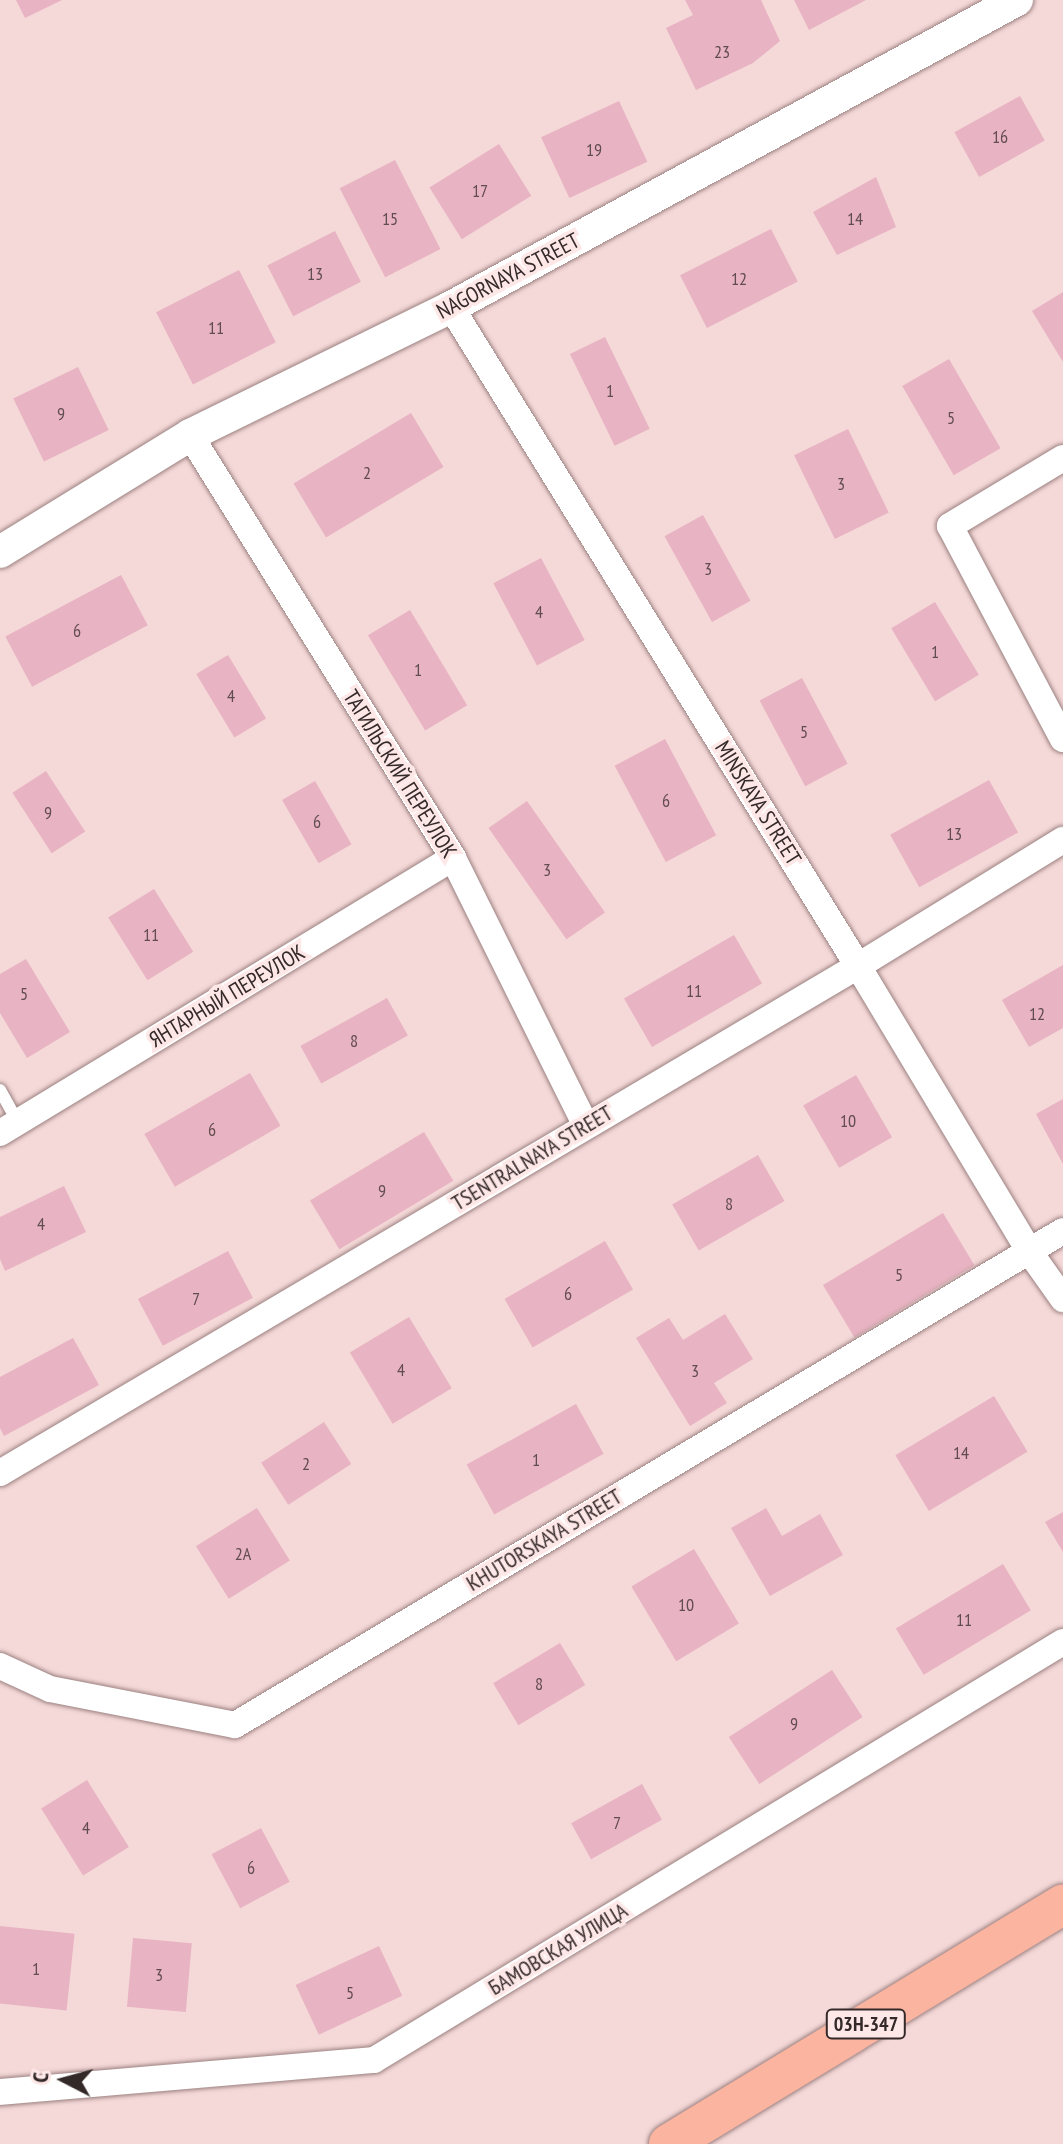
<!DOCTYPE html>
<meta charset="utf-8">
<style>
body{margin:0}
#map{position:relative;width:1063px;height:2144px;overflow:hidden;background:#f5d8d8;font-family:"PT Sans Narrow",sans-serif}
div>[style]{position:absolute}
.building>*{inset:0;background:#e8b3c2;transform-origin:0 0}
.roads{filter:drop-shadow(0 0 2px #9b8181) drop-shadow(0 0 2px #9b8181)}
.service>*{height:12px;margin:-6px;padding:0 6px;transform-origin:6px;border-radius:6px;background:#fff}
.minor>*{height:26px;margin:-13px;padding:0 13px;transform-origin:13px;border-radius:13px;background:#fff}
.tertiary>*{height:32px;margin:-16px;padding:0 16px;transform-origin:16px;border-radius:16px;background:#fff}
.primary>*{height:40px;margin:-20px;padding:0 20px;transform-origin:20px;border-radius:20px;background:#fab4a0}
span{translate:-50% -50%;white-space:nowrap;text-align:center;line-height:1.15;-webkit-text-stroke:7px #fee7e7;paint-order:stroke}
.number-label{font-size:18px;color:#614c4f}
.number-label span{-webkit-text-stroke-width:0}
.shield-label span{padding:2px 6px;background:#fee7e7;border:2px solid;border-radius:6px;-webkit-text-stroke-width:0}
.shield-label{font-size:20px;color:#342929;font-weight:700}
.street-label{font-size:22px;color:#342929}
.north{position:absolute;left:24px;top:2040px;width:80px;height:80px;-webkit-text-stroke:6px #fee7e7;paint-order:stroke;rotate:276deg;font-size:22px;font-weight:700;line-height:32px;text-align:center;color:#342929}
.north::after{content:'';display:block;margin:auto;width:28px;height:36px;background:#342929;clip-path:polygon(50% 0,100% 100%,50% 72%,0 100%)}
</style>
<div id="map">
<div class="building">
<div style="clip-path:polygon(16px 0,62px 0,25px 18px)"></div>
<div style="clip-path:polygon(685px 0,761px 0,780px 41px,753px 63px,696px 90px,666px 28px,693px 15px)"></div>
<div style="clip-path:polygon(794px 0,866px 0,809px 30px)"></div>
<div style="left:1020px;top:96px;width:51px;height:75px;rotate:61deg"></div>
<div style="left:619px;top:101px;width:67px;height:86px;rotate:65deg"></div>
<div style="left:499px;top:144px;width:61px;height:82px;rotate:58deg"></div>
<div style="left:395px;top:160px;width:100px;height:62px;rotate:63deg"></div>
<div style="clip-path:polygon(876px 177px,896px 227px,837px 255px,813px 212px)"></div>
<div style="left:771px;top:229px;width:59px;height:102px;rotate:63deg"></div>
<div style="left:335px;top:231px;width:57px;height:76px;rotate:63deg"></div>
<div style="left:239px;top:270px;width:81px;height:93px;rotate:63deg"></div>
<div style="clip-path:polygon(1063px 292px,1063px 362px,1032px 311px)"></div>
<div style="left:605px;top:337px;width:102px;height:39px;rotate:64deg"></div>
<div style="left:949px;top:359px;width:103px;height:54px;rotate:60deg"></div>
<div style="left:78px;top:367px;width:70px;height:72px;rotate:64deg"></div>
<div style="left:411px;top:413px;width:63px;height:137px;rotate:59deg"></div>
<div style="left:848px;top:429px;width:93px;height:60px;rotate:64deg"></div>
<div style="left:703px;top:515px;width:98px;height:44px;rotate:61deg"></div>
<div style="left:541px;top:558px;width:93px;height:54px;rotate:62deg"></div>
<div style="left:121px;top:575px;width:57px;height:131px;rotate:62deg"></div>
<div style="left:935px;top:602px;width:85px;height:51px;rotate:59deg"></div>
<div style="left:410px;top:610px;width:111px;height:49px;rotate:59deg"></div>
<div style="left:228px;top:655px;width:74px;height:37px;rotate:59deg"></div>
<div style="left:802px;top:678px;width:97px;height:48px;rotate:62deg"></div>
<div style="left:665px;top:739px;width:109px;height:57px;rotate:62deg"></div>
<div style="left:46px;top:771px;width:72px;height:40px;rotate:57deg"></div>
<div style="left:989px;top:780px;width:60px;height:113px;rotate:61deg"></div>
<div style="left:315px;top:781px;width:73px;height:38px;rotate:60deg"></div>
<div style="left:527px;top:801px;width:136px;height:47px;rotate:55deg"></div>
<div style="left:154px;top:889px;width:74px;height:54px;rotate:58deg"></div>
<div style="left:734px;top:935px;width:56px;height:127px;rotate:60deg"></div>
<div style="clip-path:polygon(26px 959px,70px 1032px,27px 1058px,0 1013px,0 974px)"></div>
<div style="clip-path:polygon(1063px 965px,1063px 1028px,1029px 1047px,1002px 1000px)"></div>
<div style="left:387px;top:998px;width:43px;height:99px;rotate:61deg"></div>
<div style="left:250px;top:1073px;width:61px;height:122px;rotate:60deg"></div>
<div style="left:856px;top:1075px;width:72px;height:61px;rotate:60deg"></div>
<div style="clip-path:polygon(1063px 1099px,1063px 1164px,1036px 1114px)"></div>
<div style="left:424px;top:1132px;width:57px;height:133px;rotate:59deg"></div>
<div style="left:758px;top:1155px;width:53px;height:99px;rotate:60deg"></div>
<div style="clip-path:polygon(64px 1186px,86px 1232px,5px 1271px,0 1259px,0 1217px)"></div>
<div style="left:943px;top:1213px;width:61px;height:140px;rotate:59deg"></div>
<div style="left:605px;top:1241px;width:56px;height:116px;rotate:60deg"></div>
<div style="left:228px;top:1251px;width:53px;height:102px;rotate:62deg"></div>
<div style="clip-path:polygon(725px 1314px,753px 1359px,714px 1383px,727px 1403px,690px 1426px,636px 1338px,669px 1318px,683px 1340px)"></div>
<div style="left:409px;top:1317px;width:83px;height:69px;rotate:59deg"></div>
<div style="clip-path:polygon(73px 1338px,99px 1385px,4px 1436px,0 1428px,0 1377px)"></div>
<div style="left:994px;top:1396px;width:65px;height:115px;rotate:59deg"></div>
<div style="left:576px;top:1404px;width:57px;height:125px;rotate:61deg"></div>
<div style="left:324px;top:1422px;width:50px;height:75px;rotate:57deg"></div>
<div style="left:257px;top:1508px;width:62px;height:72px;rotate:58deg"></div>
<div style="clip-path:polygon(766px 1508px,782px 1536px,820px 1514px,843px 1555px,770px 1596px,731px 1528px)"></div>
<div style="clip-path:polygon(1063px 1512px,1063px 1552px,1045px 1522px)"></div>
<div style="left:694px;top:1549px;width:87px;height:73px;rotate:59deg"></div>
<div style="left:1003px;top:1564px;width:54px;height:125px;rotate:59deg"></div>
<div style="left:560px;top:1643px;width:49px;height:78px;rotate:59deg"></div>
<div style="left:832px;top:1670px;width:56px;height:123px;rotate:57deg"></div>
<div style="left:87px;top:1780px;width:79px;height:54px;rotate:58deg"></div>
<div style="left:642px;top:1784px;width:41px;height:81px;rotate:61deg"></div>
<div style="left:261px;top:1828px;width:61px;height:56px;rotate:62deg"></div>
<div style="left:0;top:1926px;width:75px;height:77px;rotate:6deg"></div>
<div style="left:133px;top:1938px;width:59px;height:69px;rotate:5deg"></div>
<div style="left:379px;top:1946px;width:55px;height:92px;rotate:65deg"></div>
</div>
<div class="roads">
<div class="service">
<div style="left:0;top:1090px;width:38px;rotate:61deg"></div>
</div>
<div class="minor">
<div style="left:451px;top:307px;width:775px;rotate:58.3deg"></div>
<div style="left:858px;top:966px;width:332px;rotate:59deg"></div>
<div style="left:1029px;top:1251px;width:59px;rotate:54.7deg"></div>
<div style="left:190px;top:435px;width:498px;rotate:58.1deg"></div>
<div style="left:453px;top:858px;width:299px;rotate:63.6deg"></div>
<div style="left:1063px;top:458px;width:132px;rotate:149deg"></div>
<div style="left:950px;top:526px;width:241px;rotate:62.1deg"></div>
<div style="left:0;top:1133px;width:530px;rotate:-31.26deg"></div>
<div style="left:0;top:1473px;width:997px;rotate:-30.58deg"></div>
<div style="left:858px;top:966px;width:241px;rotate:-31.6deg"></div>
<div style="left:0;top:1666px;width:55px;rotate:24.7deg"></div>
<div style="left:50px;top:1689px;width:188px;rotate:11deg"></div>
<div style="left:235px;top:1725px;width:964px;rotate:-30.82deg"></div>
<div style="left:0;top:2092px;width:375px;rotate:-4.9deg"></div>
<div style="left:374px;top:2060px;width:806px;rotate:-31.24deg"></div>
</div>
<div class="tertiary">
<div style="left:0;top:552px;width:223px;rotate:-31.6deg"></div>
<div style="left:190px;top:435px;width:291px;rotate:-26.1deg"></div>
<div style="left:451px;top:307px;width:644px;rotate:-28.48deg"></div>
</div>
<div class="primary">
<div style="left:669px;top:2144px;width:461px;rotate:-31.3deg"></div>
</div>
</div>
<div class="number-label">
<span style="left:722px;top:52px">23</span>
<span style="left:1000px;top:137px">16</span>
<span style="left:594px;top:150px">19</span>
<span style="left:480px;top:191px">17</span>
<span style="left:390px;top:219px">15</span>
<span style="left:855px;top:219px">14</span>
<span style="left:315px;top:274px">13</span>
<span style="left:739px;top:279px">12</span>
<span style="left:216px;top:328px">11</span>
<span style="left:610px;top:391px">1</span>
<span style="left:61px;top:414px">9</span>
<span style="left:951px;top:418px">5</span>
<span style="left:367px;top:473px">2</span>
<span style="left:841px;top:484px">3</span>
<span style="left:708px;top:569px">3</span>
<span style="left:539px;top:612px">4</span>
<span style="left:77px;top:631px">6</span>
<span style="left:935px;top:652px">1</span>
<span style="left:418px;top:670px">1</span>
<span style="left:231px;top:696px">4</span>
<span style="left:804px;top:732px">5</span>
<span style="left:666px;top:801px">6</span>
<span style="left:48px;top:813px">9</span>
<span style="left:317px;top:822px">6</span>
<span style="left:954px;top:834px">13</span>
<span style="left:547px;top:870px">3</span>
<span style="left:151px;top:935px">11</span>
<span style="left:694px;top:991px">11</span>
<span style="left:24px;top:994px">5</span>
<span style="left:1037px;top:1014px">12</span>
<span style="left:354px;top:1041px">8</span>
<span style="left:848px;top:1121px">10</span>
<span style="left:212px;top:1130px">6</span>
<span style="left:382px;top:1191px">9</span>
<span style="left:729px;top:1204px">8</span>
<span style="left:41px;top:1224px">4</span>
<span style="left:899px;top:1275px">5</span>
<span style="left:568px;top:1294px">6</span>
<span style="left:196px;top:1299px">7</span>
<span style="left:401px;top:1370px">4</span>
<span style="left:695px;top:1371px">3</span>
<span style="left:961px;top:1453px">14</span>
<span style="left:536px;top:1460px">1</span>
<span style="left:306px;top:1464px">2</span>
<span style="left:243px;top:1554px">2А</span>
<span style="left:686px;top:1605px">10</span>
<span style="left:964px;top:1620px">11</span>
<span style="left:539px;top:1684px">8</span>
<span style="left:794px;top:1724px">9</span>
<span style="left:617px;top:1823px">7</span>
<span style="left:86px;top:1828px">4</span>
<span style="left:251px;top:1868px">6</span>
<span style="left:36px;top:1969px">1</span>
<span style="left:159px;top:1975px">3</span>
<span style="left:350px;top:1993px">5</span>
</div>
<div class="shield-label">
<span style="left:866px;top:2024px">03Н-347</span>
</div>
<div class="street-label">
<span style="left:508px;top:276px;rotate:-28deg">NAGORNAYA STREET</span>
<span style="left:400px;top:774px;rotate:58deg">ТАГИЛЬСКИЙ ПЕРЕУЛОК</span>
<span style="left:758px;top:803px;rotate:58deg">MINSKAYA STREET</span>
<span style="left:227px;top:996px;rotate:-31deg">ЯНТАРНЫЙ ПЕРЕУЛОК</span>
<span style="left:532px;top:1158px;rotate:-31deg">TSENTRALNAYA STREET</span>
<span style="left:544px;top:1540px;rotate:-31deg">KHUTORSKAYA STREET</span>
<span style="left:558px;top:1949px;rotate:-31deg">БАМОВСКАЯ УЛИЦА</span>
</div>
<div class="north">С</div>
</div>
